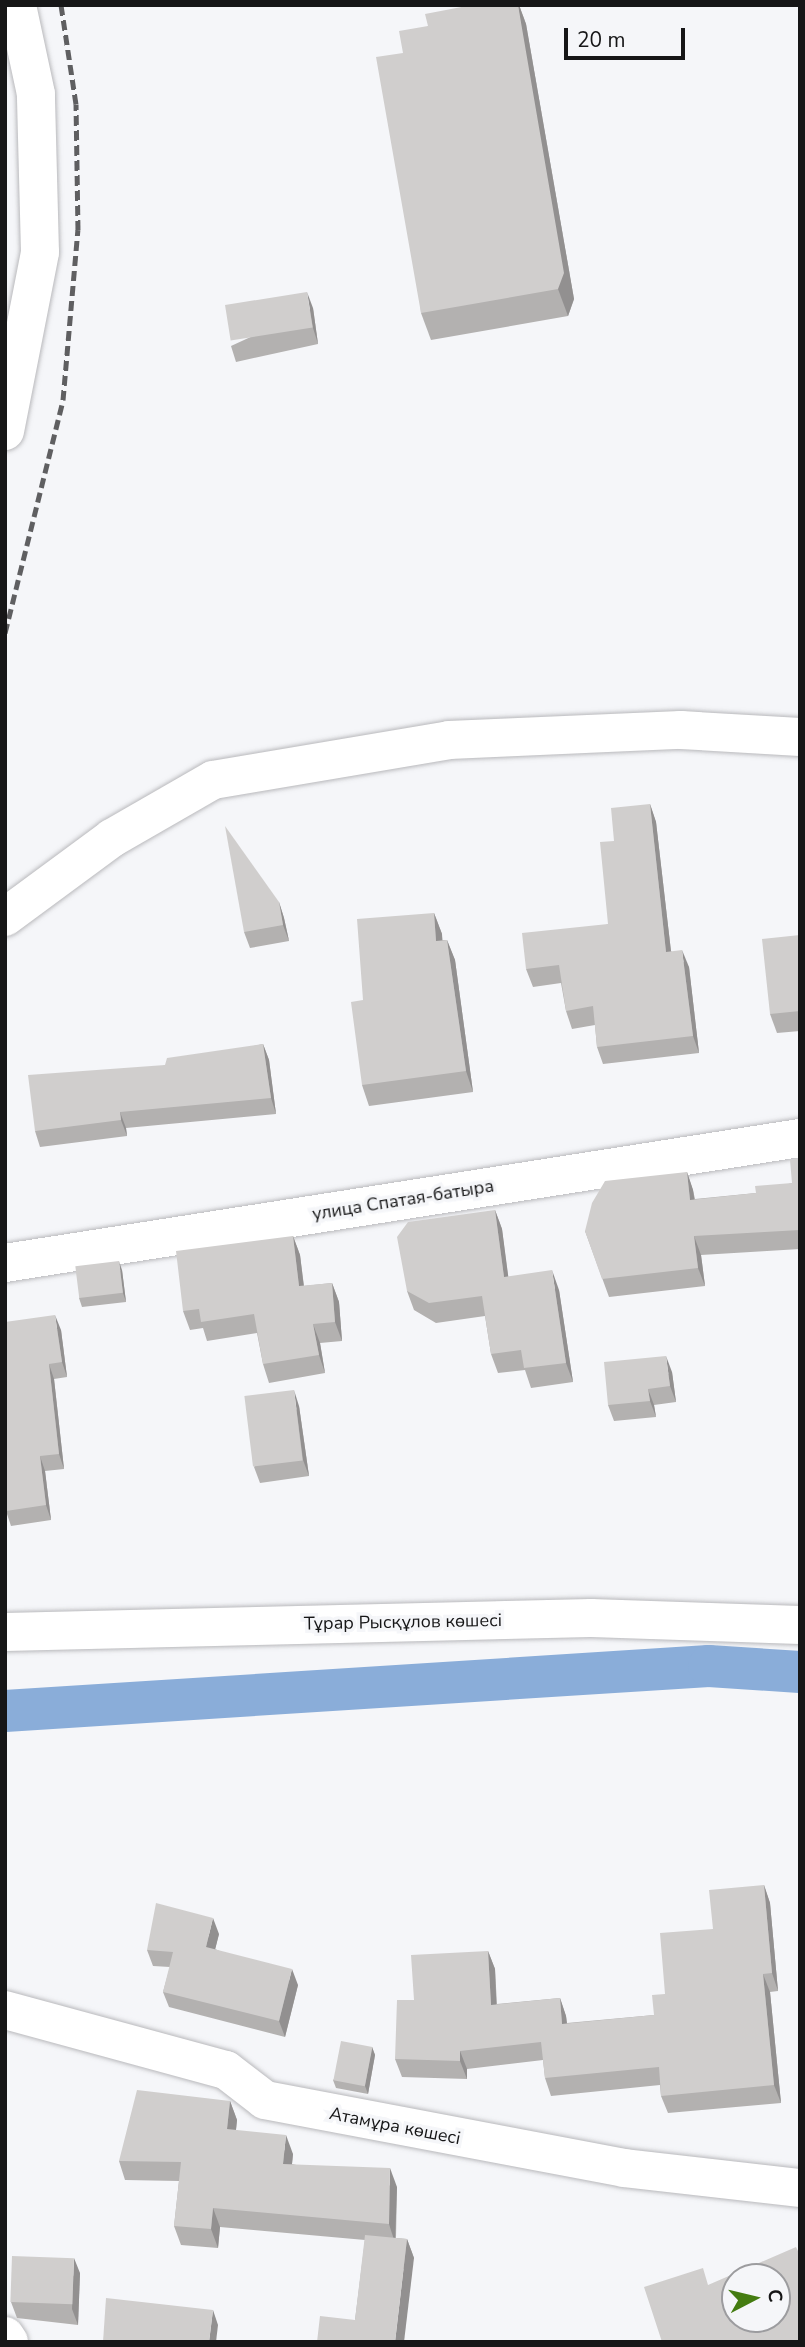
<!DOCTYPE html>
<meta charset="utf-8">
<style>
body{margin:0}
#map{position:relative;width:805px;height:2347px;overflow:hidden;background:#f5f6f9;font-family:"Nunito Sans",sans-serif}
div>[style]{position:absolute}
.canal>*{height:42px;margin:-21px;padding:0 21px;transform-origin:21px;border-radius:21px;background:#8aadd9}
.roads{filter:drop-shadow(0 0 2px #b9b9bc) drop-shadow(0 0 2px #b9b9bc)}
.minor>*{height:38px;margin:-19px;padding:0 19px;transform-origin:19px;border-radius:19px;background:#fff}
.rail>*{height:5px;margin-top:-2.5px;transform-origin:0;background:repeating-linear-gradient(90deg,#5f5f61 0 10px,transparent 0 15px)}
.wall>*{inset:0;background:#b3b1b0}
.shaded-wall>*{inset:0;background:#929090}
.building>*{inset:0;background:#d0cecd;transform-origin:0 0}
span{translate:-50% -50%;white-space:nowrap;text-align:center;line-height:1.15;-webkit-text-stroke:7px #f5f6f9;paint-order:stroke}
.street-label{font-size:18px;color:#161617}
.frame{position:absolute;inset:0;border:7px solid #161617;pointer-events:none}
.north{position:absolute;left:721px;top:2263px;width:70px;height:70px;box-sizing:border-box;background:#f5f6f9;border:2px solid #9c9c9f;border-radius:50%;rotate:83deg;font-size:19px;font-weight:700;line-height:28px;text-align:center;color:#161617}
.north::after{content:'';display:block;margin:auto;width:24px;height:32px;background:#447c11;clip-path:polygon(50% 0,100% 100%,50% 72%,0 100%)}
.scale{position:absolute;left:564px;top:28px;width:121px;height:32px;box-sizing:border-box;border:4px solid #161617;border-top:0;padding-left:9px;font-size:21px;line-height:24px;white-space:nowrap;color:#161617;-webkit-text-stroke:5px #f5f6f9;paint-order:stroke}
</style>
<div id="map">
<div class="canal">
<div style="left:5px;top:1711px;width:705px;rotate:-3.66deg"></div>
<div style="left:709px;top:1666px;width:91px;rotate:3.8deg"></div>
</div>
<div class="roads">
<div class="minor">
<div style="left:5px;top:431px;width:182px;rotate:-78.9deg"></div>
<div style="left:40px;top:252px;width:158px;rotate:-91.5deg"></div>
<div style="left:36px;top:94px;width:91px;rotate:-102.1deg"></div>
<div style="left:5px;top:917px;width:133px;rotate:-36.4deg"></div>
<div style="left:112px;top:838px;width:116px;rotate:-29.9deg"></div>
<div style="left:213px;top:780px;width:239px;rotate:-9.6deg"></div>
<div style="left:449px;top:740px;width:232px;rotate:-2.5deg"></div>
<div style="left:681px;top:730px;width:119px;rotate:3.4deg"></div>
<div style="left:5px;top:1263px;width:805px;rotate:-8.94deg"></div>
<div style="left:5px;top:1632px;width:586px;rotate:-1.37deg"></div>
<div style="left:591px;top:1618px;width:209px;rotate:1.9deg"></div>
<div style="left:5px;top:2010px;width:229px;rotate:15.2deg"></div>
<div style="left:226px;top:2070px;width:49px;rotate:37.6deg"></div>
<div style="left:265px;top:2100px;width:365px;rotate:10.7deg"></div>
<div style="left:624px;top:2168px;width:177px;rotate:6.5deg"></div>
<div style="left:5px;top:2336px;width:7px;rotate:56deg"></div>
</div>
</div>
<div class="rail">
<div style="left:5px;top:633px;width:240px;rotate:-76deg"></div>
<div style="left:63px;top:400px;width:171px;rotate:-85deg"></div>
<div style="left:78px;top:230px;width:126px;rotate:-90.9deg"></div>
<div style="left:76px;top:104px;width:100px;rotate:-98.6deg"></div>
</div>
<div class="wall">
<div style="clip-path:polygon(472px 5px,519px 5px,526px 24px,574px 299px,568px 316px,431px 340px,421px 313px,403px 53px,428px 26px)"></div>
<div style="clip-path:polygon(313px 308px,318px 344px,236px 362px,231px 346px)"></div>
<div style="clip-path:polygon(650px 804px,656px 822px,671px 951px,689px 967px,699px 1053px,603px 1064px,597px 1047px,595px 1025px,572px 1029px,566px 1011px,561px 983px,533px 987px,526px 969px,608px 924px,614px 841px)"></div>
<div style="clip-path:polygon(279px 902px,284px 918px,289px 941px,250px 948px,244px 932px)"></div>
<div style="clip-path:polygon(434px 913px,442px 934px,442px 940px,447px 940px,455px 960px,473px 1092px,369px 1106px,362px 1085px,363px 1000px)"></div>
<div style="clip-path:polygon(800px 935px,800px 1031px,777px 1033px,770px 1014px)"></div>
<div style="clip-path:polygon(263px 1044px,269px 1060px,276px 1114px,126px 1128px,127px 1136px,40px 1147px,35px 1131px,165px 1065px)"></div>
<div style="clip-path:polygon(800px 1159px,800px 1249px,701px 1255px,705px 1286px,609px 1297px,585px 1231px,687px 1172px,693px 1190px,695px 1199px,756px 1193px,792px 1183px)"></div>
<div style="clip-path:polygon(495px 1210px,502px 1229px,508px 1277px,559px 1290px,573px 1382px,531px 1388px,525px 1370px,498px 1373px,491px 1354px,485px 1316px,436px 1323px,414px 1310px,407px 1291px)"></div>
<div style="clip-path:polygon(293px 1236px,300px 1255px,304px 1286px,332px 1283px,339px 1302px,342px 1341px,320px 1343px,325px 1373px,269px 1383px,263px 1364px,257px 1333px,207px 1341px,203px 1328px,190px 1330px,183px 1311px)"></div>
<div style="clip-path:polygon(122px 1270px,126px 1302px,82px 1307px,79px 1298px)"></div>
<div style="clip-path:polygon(5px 1322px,61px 1330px,67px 1377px,54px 1379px,64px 1469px,45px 1471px,51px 1520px,11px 1526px,6px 1511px)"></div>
<div style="clip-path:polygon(672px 1372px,676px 1402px,654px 1405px,656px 1417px,614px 1421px,608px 1405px)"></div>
<div style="clip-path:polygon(299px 1406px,309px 1476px,260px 1483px,254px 1467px)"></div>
<div style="clip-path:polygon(764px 1885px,770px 1903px,778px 1991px,770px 1992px,781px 2103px,668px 2113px,661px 2096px,660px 2085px,551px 2096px,545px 2078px,543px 2060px,467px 2069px,467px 2079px,402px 2077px,395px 2059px,414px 2000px,488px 1951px,495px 1969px,497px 2004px,560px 1998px,566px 2016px,567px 2023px,654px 2015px,665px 1994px,713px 1929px)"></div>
<div style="clip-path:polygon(219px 1934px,215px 1949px,298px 1985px,285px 2037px,169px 2007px,163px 1992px,170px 1967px,153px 1966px,147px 1950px)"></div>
<div style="clip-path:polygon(372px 2047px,375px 2055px,368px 2094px,336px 2088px,333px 2080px)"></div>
<div style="clip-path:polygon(230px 2101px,237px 2120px,236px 2130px,293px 2154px,292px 2164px,397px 2187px,396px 2238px,407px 2239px,414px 2258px,355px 2320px,365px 2240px,220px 2227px,218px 2248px,181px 2245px,174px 2226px,179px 2181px,125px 2180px,119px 2161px)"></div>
<div style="clip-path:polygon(80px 2273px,78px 2325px,17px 2318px,11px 2302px)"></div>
</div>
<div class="shaded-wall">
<div style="clip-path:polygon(518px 5px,519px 5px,526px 24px,574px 299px,568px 316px,558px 289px)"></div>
<div style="clip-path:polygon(307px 292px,313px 308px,318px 344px,313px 328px)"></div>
<div style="clip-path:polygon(650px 804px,656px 822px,673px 969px,666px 952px)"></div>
<div style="clip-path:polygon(279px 902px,284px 918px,289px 941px,283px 925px)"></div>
<div style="clip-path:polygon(434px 913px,442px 934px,444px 962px,436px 941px)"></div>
<div style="clip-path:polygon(447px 940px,455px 960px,473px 1092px,466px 1071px)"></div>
<div style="clip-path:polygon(682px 950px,689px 967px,699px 1053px,693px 1036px)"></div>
<div style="clip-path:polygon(263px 1044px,269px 1060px,276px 1114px,271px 1098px)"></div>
<div style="clip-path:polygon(120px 1112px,126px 1128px,127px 1136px,121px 1120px)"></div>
<div style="clip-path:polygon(687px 1172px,693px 1190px,697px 1218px,690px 1200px)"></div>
<div style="clip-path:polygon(495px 1210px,502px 1229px,511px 1297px,504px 1277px)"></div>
<div style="clip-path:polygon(293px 1236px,300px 1255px,306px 1305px,299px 1286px)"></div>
<div style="clip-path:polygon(694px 1236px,701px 1255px,705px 1286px,698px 1268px)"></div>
<div style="clip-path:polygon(119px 1261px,122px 1270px,126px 1302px,123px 1293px)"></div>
<div style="clip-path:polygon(552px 1270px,559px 1290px,573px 1382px,566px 1363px)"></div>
<div style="clip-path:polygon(332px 1283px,339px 1302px,342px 1341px,335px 1322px)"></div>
<div style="clip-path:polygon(55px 1315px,61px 1330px,67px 1377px,62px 1362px)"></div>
<div style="clip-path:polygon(313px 1324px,320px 1343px,325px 1373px,319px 1355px)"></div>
<div style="clip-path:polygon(666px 1356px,672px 1372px,676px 1402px,670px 1386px)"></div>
<div style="clip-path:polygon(49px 1364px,54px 1379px,64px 1469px,59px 1454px)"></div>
<div style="clip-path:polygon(648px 1389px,654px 1405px,656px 1417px,650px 1401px)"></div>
<div style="clip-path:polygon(294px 1390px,299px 1406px,309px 1476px,303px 1460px)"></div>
<div style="clip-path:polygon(40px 1456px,45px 1471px,51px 1520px,46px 1505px)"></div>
<div style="clip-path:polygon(764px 1885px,770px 1903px,778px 1991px,772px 1973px)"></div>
<div style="clip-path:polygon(213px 1918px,219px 1934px,212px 1962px,206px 1947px)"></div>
<div style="clip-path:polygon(488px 1951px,495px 1969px,497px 2022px,491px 2005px)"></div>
<div style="clip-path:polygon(292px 1969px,298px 1985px,285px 2037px,279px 2021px)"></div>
<div style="clip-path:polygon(763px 1974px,770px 1992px,781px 2103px,774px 2085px)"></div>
<div style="clip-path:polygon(560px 1998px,566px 2016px,569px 2042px,562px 2024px)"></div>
<div style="clip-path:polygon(372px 2047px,375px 2055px,368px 2094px,365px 2086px)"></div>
<div style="clip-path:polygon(460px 2051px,467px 2069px,467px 2079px,460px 2061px)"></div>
<div style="clip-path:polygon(230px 2101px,237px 2120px,234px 2148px,227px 2129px)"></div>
<div style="clip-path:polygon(286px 2135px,293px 2154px,290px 2183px,283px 2164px)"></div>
<div style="clip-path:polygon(390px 2168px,397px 2187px,395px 2243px,389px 2224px)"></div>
<div style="clip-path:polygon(213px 2208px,220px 2227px,218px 2248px,211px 2229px)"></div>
<div style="clip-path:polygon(407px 2239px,414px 2258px,404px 2342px,395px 2342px)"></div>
<div style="clip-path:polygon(74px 2258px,80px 2273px,78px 2325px,72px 2309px)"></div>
<div style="clip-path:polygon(213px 2310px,218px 2325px,216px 2342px,209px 2342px)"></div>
</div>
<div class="building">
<div style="clip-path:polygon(472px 5px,518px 5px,564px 273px,558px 289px,421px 313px,376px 57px,403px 53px,399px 31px,428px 26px,425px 14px)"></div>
<div style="left:307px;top:292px;width:36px;height:83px;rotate:81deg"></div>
<div style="clip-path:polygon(650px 804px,666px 952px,682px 950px,693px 1036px,597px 1047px,593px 1006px,566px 1011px,559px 965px,526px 969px,522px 933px,608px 924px,600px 842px,614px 841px,611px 808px)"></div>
<div style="clip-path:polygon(225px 826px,279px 902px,283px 925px,244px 932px)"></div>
<div style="clip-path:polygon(434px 913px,436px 941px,447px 940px,466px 1071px,362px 1085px,351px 1002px,363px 1000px,357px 919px)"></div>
<div style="clip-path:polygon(800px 935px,800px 1011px,770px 1014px,762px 939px)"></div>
<div style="clip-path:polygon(263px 1044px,271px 1098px,120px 1112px,121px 1120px,35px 1131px,28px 1075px,165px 1065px,167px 1058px)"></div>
<div style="clip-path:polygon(800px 1159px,800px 1230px,694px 1236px,698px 1268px,602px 1279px,585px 1231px,592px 1203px,605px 1181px,687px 1172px,690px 1200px,756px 1193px,755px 1186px,792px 1183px,790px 1160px)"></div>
<div style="clip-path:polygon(495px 1210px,504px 1277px,552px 1270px,566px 1363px,524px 1368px,521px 1350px,491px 1354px,482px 1296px,429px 1303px,407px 1291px,397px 1237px,408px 1222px)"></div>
<div style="clip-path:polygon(293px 1236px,299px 1286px,332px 1283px,335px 1322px,313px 1324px,319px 1355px,263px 1364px,254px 1314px,201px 1322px,199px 1309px,183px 1311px,176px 1251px)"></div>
<div style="left:119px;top:1261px;width:32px;height:44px;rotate:83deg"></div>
<div style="clip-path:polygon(55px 1315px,62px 1362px,49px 1364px,59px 1454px,40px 1456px,46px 1505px,6px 1511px,5px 1322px)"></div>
<div style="clip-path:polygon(666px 1356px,670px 1386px,648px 1389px,650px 1401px,608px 1405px,604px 1362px)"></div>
<div style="left:294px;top:1390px;width:71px;height:50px;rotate:83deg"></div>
<div style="clip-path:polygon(764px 1885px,772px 1973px,763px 1974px,774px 2085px,661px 2096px,659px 2067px,545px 2078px,541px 2042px,460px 2051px,460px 2061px,395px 2059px,397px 2000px,414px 2000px,411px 1955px,488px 1951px,491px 2005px,560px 1998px,562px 2024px,654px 2015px,652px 1995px,665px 1994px,660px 1933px,713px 1929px,709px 1890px)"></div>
<div style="clip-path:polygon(156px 1903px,213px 1918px,206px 1947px,292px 1969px,279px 2021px,163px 1992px,173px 1952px,147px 1950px)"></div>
<div style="left:341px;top:2041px;width:32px;height:40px;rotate:11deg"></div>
<div style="clip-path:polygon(137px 2090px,230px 2101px,227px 2129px,286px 2135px,283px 2164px,390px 2168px,389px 2224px,213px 2208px,211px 2229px,174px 2226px,181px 2162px,119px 2161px)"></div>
<div style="clip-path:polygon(365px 2235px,407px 2239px,395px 2342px,317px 2342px,320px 2316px,355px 2320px)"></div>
<div style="clip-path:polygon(evenodd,796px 2247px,800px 2255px,800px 2342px,662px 2342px,644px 2287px,703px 2268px,708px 2285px,796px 2247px,735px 2277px,777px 2277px,777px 2319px,735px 2319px,735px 2277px)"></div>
<div style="left:12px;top:2256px;width:62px;height:46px;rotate:2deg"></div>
<div style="clip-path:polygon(106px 2298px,213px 2310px,209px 2342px,103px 2342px)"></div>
</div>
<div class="street-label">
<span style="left:403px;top:1200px;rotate:-9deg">улица Спатая-батыра</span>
<span style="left:403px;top:1622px;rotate:-1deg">Тұрар Рысқұлов көшесі</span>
<span style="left:395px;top:2126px;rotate:11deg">Атамұра көшесі</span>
</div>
<div class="frame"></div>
<div class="north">С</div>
<div class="scale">20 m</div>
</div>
